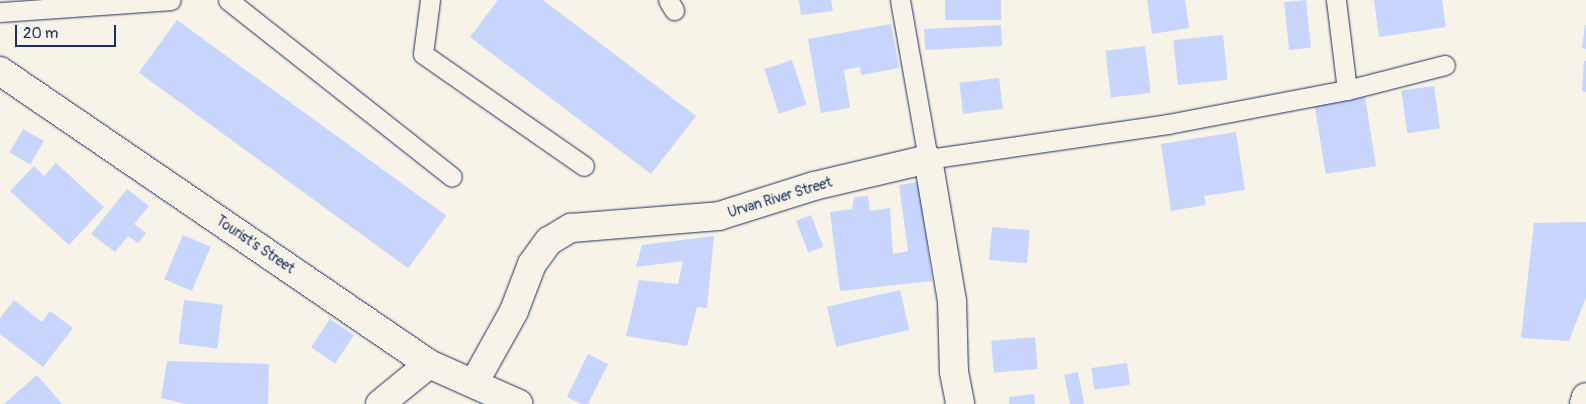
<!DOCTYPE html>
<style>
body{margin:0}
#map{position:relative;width:1586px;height:404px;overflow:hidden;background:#f7f3e8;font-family:Pangolin,sans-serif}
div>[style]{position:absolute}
.building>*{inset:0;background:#c8d5fc;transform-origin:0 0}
.roads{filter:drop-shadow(0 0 1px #1b2f5e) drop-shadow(0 0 1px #1b2f5e)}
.service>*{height:19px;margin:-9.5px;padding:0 9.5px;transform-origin:9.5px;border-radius:9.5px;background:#f7f3e8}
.minor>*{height:28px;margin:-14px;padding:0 14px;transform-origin:14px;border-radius:14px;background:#f7f3e8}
span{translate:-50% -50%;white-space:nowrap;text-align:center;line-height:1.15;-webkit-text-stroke:5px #f7f3e8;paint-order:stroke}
.street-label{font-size:14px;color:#1b2f5e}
.scale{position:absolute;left:15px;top:25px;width:101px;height:22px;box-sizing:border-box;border:2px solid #1b2f5e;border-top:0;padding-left:6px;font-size:15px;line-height:18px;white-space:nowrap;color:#1b2f5e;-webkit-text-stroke:4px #f7f3e8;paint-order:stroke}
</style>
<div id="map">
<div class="building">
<div style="clip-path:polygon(498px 0,543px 0,696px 116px,651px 174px,470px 37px)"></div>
<div style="clip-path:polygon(799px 0,831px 0,833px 11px,801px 15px)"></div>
<div style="left:945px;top:0;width:56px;height:20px"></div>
<div style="clip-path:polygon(1147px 0,1185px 0,1189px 28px,1152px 34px)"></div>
<div style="left:1306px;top:0;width:48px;height:22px;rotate:84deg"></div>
<div style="clip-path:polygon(1374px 0,1442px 0,1446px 27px,1379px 37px)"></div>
<div style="left:177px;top:20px;width:333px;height:65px;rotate:36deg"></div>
<div style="clip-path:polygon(891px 24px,899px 68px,861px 75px,860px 67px,844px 70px,850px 108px,821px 113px,808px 39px)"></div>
<div style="left:1001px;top:25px;width:21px;height:77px;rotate:87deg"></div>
<div style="clip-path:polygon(1585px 25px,1586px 25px,1586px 49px,1582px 48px)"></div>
<div style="left:1223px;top:35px;width:45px;height:50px;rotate:84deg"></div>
<div style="left:1145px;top:46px;width:47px;height:40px;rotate:83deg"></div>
<div style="left:792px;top:60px;width:47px;height:29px;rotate:72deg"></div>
<div style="clip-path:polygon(1584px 61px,1586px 61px,1586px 92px,1582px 91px)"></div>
<div style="left:999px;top:78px;width:31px;height:40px;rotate:83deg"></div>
<div style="left:1434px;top:86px;width:43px;height:33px;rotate:82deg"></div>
<div style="left:1365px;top:97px;width:70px;height:51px;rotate:81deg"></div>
<div style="left:23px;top:129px;width:24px;height:27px;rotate:30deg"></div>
<div style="clip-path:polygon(1236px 132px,1245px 190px,1204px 196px,1206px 205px,1171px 211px,1161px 144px)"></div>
<div style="clip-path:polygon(56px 163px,104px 207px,69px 245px,10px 191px,34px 166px,44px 176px)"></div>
<div style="clip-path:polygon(919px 182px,932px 281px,840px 291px,830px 212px,852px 209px,854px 197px,868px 196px,870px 211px,890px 208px,893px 254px,908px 251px,899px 185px)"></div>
<div style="clip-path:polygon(127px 189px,149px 206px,134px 224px,146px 233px,138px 243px,128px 236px,115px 252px,91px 234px)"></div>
<div style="left:811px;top:215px;width:34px;height:16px;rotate:69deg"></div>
<div style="clip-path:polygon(1586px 222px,1586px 297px,1569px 341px,1521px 338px,1534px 223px)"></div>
<div style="left:992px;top:227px;width:38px;height:33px;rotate:5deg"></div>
<div style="left:183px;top:235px;width:30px;height:48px;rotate:23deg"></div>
<div style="clip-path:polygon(714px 236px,707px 308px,697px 307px,687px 346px,626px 336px,639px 280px,678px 284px,683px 261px,636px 267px,642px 245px)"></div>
<div style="left:900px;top:290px;width:41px;height:75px;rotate:77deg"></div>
<div style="clip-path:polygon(14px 300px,42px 322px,50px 311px,73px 328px,43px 367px,0 334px,0 318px)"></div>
<div style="left:184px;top:300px;width:39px;height:44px;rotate:7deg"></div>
<div style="left:330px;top:319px;width:29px;height:34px;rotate:34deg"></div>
<div style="left:1035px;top:337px;width:32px;height:44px;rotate:85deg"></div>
<div style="clip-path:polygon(588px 354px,608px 364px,588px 404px,581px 404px,567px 397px)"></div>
<div style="clip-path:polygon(167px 361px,269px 364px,268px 404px,186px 404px,161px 398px)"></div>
<div style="left:1127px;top:363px;width:22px;height:36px;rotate:82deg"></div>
<div style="left:1078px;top:372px;width:33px;height:14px;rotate:79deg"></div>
<div style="clip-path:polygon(37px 375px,62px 404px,4px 404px)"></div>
<div style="clip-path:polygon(1034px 394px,1035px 404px,1009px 404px,1009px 397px)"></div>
</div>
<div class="roads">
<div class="service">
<div style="left:228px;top:0;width:285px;rotate:38.3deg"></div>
<div style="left:430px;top:0;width:54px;rotate:97.4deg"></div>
<div style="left:423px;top:54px;width:196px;rotate:34.8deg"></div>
<div style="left:668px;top:0;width:12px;rotate:59deg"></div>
<div style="left:900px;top:0;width:161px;rotate:80deg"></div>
<div style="left:928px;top:159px;width:243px;rotate:-8.3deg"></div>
<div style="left:1168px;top:124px;width:182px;rotate:-10.8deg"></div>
<div style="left:1347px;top:90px;width:91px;rotate:-97deg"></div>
<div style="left:0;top:12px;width:171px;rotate:-4deg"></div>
<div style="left:1347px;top:90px;width:101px;rotate:-14.3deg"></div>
</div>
<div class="minor">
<div style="left:0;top:71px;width:520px;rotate:34.33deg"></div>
<div style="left:429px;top:364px;width:98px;rotate:24deg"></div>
<div style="left:474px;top:383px;width:82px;rotate:-60.9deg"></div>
<div style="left:514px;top:311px;width:50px;rotate:-69deg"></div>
<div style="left:532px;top:264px;width:29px;rotate:-54deg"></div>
<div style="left:549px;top:241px;width:26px;rotate:-31deg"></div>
<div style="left:571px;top:228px;width:148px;rotate:-4.6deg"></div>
<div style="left:719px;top:216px;width:100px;rotate:-17.5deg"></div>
<div style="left:814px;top:186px;width:117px;rotate:-13.3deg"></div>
<div style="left:928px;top:159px;width:144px;rotate:80.4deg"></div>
<div style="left:952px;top:301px;width:71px;rotate:88.4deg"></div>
<div style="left:954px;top:372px;width:33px;rotate:79deg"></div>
<div style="left:380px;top:404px;width:63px;rotate:-39.2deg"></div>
<div style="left:1584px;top:404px;width:7px;rotate:-74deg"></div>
</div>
</div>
<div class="street-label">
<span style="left:780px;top:198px;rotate:-17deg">Urvan River Street</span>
<span style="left:255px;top:245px;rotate:34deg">Tourist's Street</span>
</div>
<div class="scale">20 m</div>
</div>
